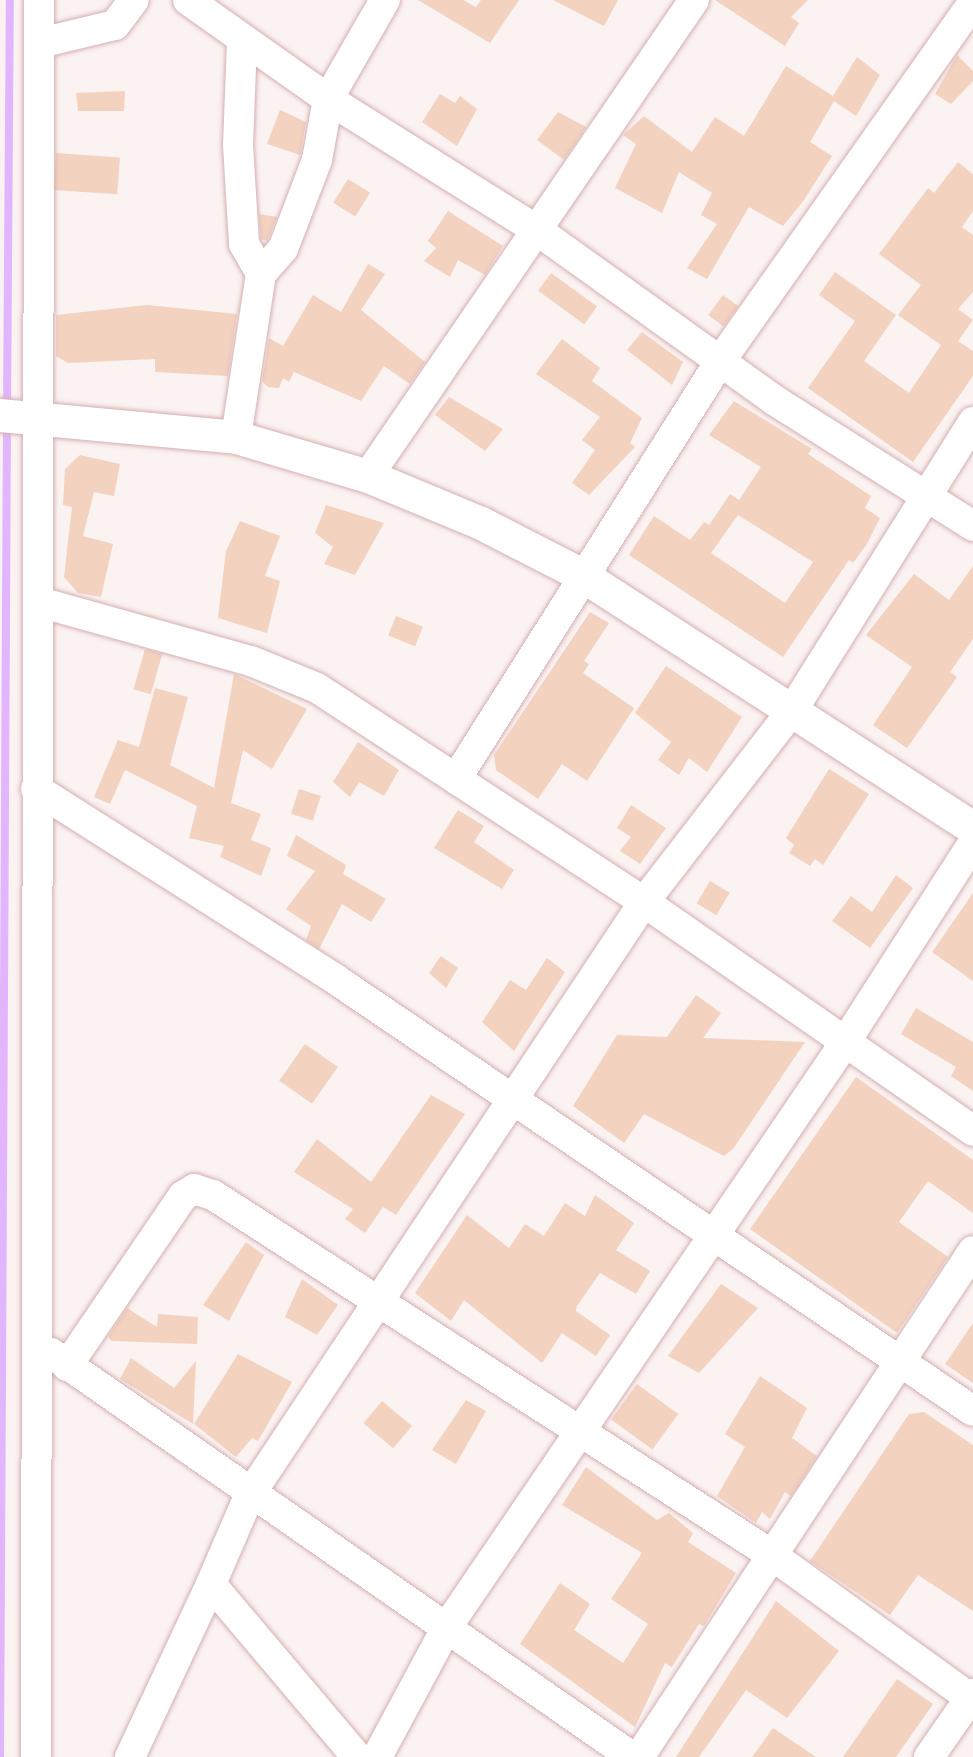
<!DOCTYPE html>
<style>
body{margin:0}
#map{position:relative;width:973px;height:1757px;overflow:hidden;background:#fbf2f2;font-family:Karla,sans-serif}
div>[style]{position:absolute}
.stream>*{height:8px;margin:-4px;padding:0 4px;transform-origin:4px;border-radius:4px;background:#e1b6fe}
.building>*{inset:0;background:#f3d2c0;transform-origin:0 0}
.roads{filter:drop-shadow(0 0 2px #d5afaf) drop-shadow(0 0 2px #d5afaf)}
.minor>*{height:30px;margin:-15px;padding:0 15px;transform-origin:15px;border-radius:15px;background:#fff}
.tertiary>*{height:33px;margin:-16.5px;padding:0 16.5px;transform-origin:16.5px;border-radius:16.5px;background:#fff}
span{translate:-50% -50%;white-space:nowrap;text-align:center;line-height:1.15;-webkit-text-stroke:4.5px #fbf2f2;paint-order:stroke}
</style>
<div id="map">
<div class="stream">
<div style="left:7px;top:409px;width:409px;rotate:-89.6deg"></div>
<div style="left:0;top:1757px;width:1333px;rotate:-89.7deg"></div>
</div>
<div class="building">
<div style="clip-path:polygon(418px 0,463px 0,476px 7px,481px 0,519px 0,490px 43px)"></div>
<div style="clip-path:polygon(553px 0,618px 0,604px 26px)"></div>
<div style="clip-path:polygon(715px 0,808px 0,791px 17px,799px 23px,785px 46px)"></div>
<div style="clip-path:polygon(957px 55px,973px 71px,973px 81px,951px 104px,935px 94px)"></div>
<div style="clip-path:polygon(857px 57px,880px 75px,856px 116px,834px 101px,810px 142px,832px 156px,804px 200px,783px 226px,749px 207px,707px 279px,687px 268px,717px 224px,701px 215px,712px 193px,679px 172px,662px 213px,615px 188px,636px 144px,623px 135px,644px 116px,692px 152px,715px 117px,744px 136px,786px 66px,833px 96px)"></div>
<div style="clip-path:polygon(125px 91px,124px 111px,78px 111px,76px 93px)"></div>
<div style="clip-path:polygon(440px 94px,455px 103px,460px 96px,477px 109px,457px 146px,422px 122px)"></div>
<div style="clip-path:polygon(280px 110px,306px 122px,300px 155px,267px 144px)"></div>
<div style="clip-path:polygon(558px 112px,586px 127px,564px 160px,537px 140px)"></div>
<div style="left:56px;top:153px;width:64px;height:37px;rotate:4deg"></div>
<div style="clip-path:polygon(958px 162px,973px 174px,973px 211px,962px 227px,973px 235px,973px 292px,958px 309px,973px 320px,958px 341px,973px 351px,973px 376px,913px 462px,808px 388px,855px 321px,819px 295px,835px 272px,896px 315px,864px 361px,909px 393px,941px 345px,898px 315px,921px 285px,879px 254px,928px 188px,934px 193px)"></div>
<div style="left:348px;top:179px;width:26px;height:28px;rotate:32deg"></div>
<div style="clip-path:polygon(448px 211px,503px 246px,485px 275px,458px 260px,450px 277px,424px 261px,436px 248px,428px 241px)"></div>
<div style="clip-path:polygon(259px 214px,277px 217px,267px 241px,261px 239px)"></div>
<div style="clip-path:polygon(368px 264px,385px 274px,361px 310px,425px 362px,410px 384px,384px 366px,361px 401px,294px 372px,289px 382px,283px 378px,279px 388px,268px 387px,262px 381px,269px 338px,283px 346px,313px 295px,341px 312px)"></div>
<div style="left:551px;top:273px;width:57px;height:22px;rotate:36deg"></div>
<div style="left:723px;top:295px;width:19px;height:25px;rotate:36deg"></div>
<div style="clip-path:polygon(147px 305px,237px 314px,228px 376px,155px 372px,155px 359px,68px 363px,56px 356px,56px 315px)"></div>
<div style="clip-path:polygon(642px 332px,683px 362px,672px 385px,627px 350px)"></div>
<div style="clip-path:polygon(562px 339px,600px 368px,592px 381px,642px 418px,630px 443px,635px 447px,589px 495px,572px 483px,595px 450px,582px 440px,600px 417px,536px 374px)"></div>
<div style="clip-path:polygon(449px 397px,503px 429px,485px 451px,435px 415px)"></div>
<div style="clip-path:polygon(evenodd,734px 401px,812px 449px,808px 454px,871px 496px,865px 508px,880px 518px,867px 544px,853px 563px,849px 560px,783px 657px,629px 555px,654px 516px,690px 540px,704px 522px,709px 525px,730px 494px,739px 500px,761px 467px,709px 435px,734px 401px,738px 515px,813px 562px,785px 603px,711px 553px,738px 515px)"></div>
<div style="clip-path:polygon(80px 455px,120px 464px,114px 496px,94px 492px,83px 536px,113px 544px,101px 597px,78px 593px,64px 577px,72px 507px,63px 505px,65px 469px)"></div>
<div style="clip-path:polygon(326px 505px,384px 523px,355px 575px,324px 564px,333px 547px,315px 533px)"></div>
<div style="clip-path:polygon(240px 521px,280px 536px,265px 576px,280px 581px,267px 633px,218px 618px,226px 551px)"></div>
<div style="clip-path:polygon(973px 566px,973px 639px,950px 672px,957px 677px,907px 748px,873px 725px,912px 667px,866px 635px,914px 574px,949px 600px)"></div>
<div style="clip-path:polygon(590px 612px,609px 623px,584px 661px,589px 664px,583px 673px,634px 708px,587px 781px,562px 764px,538px 799px,496px 770px,494px 755px)"></div>
<div style="left:396px;top:616px;width:29px;height:21px;rotate:22deg"></div>
<div style="left:145px;top:649px;width:18px;height:42px;rotate:16deg"></div>
<div style="clip-path:polygon(666px 666px,742px 717px,707px 772px,689px 758px,679px 775px,658px 760px,671px 742px,635px 713px)"></div>
<div style="clip-path:polygon(234px 674px,307px 709px,272px 769px,243px 750px,231px 803px,261px 814px,251px 840px,271px 848px,261px 876px,220px 857px,224px 846px,189px 838px,197px 806px,125px 770px,110px 804px,94px 797px,118px 740px,139px 747px,155px 688px,188px 697px,170px 765px,214px 788px)"></div>
<div style="clip-path:polygon(358px 742px,399px 770px,384px 796px,359px 782px,350px 797px,333px 782px)"></div>
<div style="clip-path:polygon(829px 769px,869px 794px,823px 865px,815px 859px,810px 866px,789px 853px,794px 845px,786px 838px)"></div>
<div style="left:299px;top:789px;width:23px;height:26px;rotate:18deg"></div>
<div style="clip-path:polygon(631px 805px,666px 828px,640px 864px,620px 851px,631px 837px,617px 828px)"></div>
<div style="clip-path:polygon(458px 810px,484px 826px,474px 842px,514px 870px,502px 889px,434px 848px)"></div>
<div style="clip-path:polygon(296px 835px,346px 865px,343px 874px,386px 899px,371px 922px,342px 904px,319px 949px,306px 940px,311px 926px,286px 909px,315px 871px,287px 856px)"></div>
<div style="clip-path:polygon(896px 875px,913px 888px,870px 948px,832px 921px,851px 896px,872px 912px)"></div>
<div style="left:710px;top:881px;width:23px;height:26px;rotate:31deg"></div>
<div style="clip-path:polygon(973px 893px,973px 981px,932px 952px)"></div>
<div style="clip-path:polygon(441px 956px,458px 968px,446px 988px,429px 973px)"></div>
<div style="clip-path:polygon(547px 958px,565px 972px,514px 1051px,482px 1022px,510px 980px,526px 990px)"></div>
<div style="clip-path:polygon(696px 995px,721px 1013px,703px 1038px,805px 1042px,733px 1149px,724px 1156px,644px 1114px,624px 1143px,573px 1106px,617px 1035px,667px 1037px)"></div>
<div style="clip-path:polygon(916px 1008px,973px 1042px,973px 1091px,951px 1076px,956px 1067px,901px 1034px)"></div>
<div style="left:305px;top:1044px;width:40px;height:45px;rotate:35deg"></div>
<div style="clip-path:polygon(856px 1077px,973px 1160px,973px 1213px,928px 1181px,899px 1222px,948px 1257px,897px 1333px,750px 1229px)"></div>
<div style="clip-path:polygon(431px 1095px,465px 1114px,396px 1215px,383px 1207px,365px 1233px,345px 1219px,353px 1209px,294px 1172px,317px 1139px,371px 1182px)"></div>
<div style="clip-path:polygon(595px 1195px,634px 1223px,616px 1250px,650px 1271px,636px 1294px,600px 1273px,577px 1306px,576px 1311px,610px 1335px,596px 1356px,562px 1333px,542px 1363px,464px 1300px,451px 1321px,415px 1293px,467px 1215px,509px 1248px,525px 1224px,544px 1236px,565px 1203px,585px 1216px)"></div>
<div style="clip-path:polygon(246px 1242px,264px 1255px,229px 1321px,203px 1305px)"></div>
<div style="clip-path:polygon(302px 1279px,338px 1305px,317px 1335px,285px 1317px)"></div>
<div style="clip-path:polygon(721px 1284px,758px 1308px,699px 1373px,668px 1356px)"></div>
<div style="clip-path:polygon(127px 1308px,157px 1327px,158px 1314px,198px 1317px,197px 1344px,112px 1341px,108px 1337px)"></div>
<div style="clip-path:polygon(973px 1323px,973px 1383px,945px 1364px)"></div>
<div style="clip-path:polygon(238px 1354px,292px 1382px,258px 1441px,252px 1438px,236px 1457px,194px 1424px)"></div>
<div style="clip-path:polygon(131px 1358px,174px 1388px,196px 1361px,193px 1424px,120px 1379px)"></div>
<div style="clip-path:polygon(760px 1376px,807px 1408px,792px 1438px,817px 1456px,791px 1496px,785px 1492px,770px 1519px,762px 1512px,756px 1523px,717px 1496px,745px 1447px,725px 1434px)"></div>
<div style="left:637px;top:1384px;width:51px;height:44px;rotate:36deg"></div>
<div style="clip-path:polygon(466px 1400px,486px 1411px,456px 1464px,432px 1450px)"></div>
<div style="left:382px;top:1401px;width:39px;height:29px;rotate:40deg"></div>
<div style="clip-path:polygon(924px 1412px,973px 1445px,973px 1611px,918px 1575px,890px 1615px,810px 1561px,909px 1414px)"></div>
<div style="clip-path:polygon(586px 1467px,657px 1520px,669px 1513px,693px 1533px,688px 1542px,736px 1573px,704px 1626px,699px 1624px,672px 1667px,665px 1663px,635px 1727px,520px 1644px,560px 1583px,590px 1604px,574px 1630px,623px 1663px,648px 1624px,611px 1599px,642px 1553px,562px 1505px)"></div>
<div style="clip-path:polygon(776px 1601px,839px 1651px,787px 1718px,746px 1690px,699px 1757px,676px 1757px)"></div>
<div style="clip-path:polygon(897px 1679px,933px 1704px,896px 1757px,843px 1757px)"></div>
<div style="clip-path:polygon(773px 1728px,816px 1757px,752px 1757px)"></div>
</div>
<div class="roads">
<div class="minor">
<div style="left:188px;top:0;width:171px;rotate:35.3deg"></div>
<div style="left:328px;top:99px;width:243px;rotate:32.1deg"></div>
<div style="left:534px;top:228px;width:295px;rotate:35.6deg"></div>
<div style="left:774px;top:400px;width:236px;rotate:32.3deg"></div>
<div style="left:242px;top:41px;width:104px;rotate:92.2deg"></div>
<div style="left:238px;top:145px;width:99px;rotate:86.5deg"></div>
<div style="left:244px;top:244px;width:34px;rotate:60deg"></div>
<div style="left:40px;top:43px;width:77px;rotate:-13.5deg"></div>
<div style="left:115px;top:25px;width:31px;rotate:-53deg"></div>
<div style="left:236px;top:437px;width:165px;rotate:-81.3deg"></div>
<div style="left:261px;top:274px;width:33px;rotate:-49deg"></div>
<div style="left:283px;top:249px;width:95px;rotate:-69.1deg"></div>
<div style="left:317px;top:160px;width:62px;rotate:-79.8deg"></div>
<div style="left:328px;top:99px;width:114px;rotate:-60.1deg"></div>
<div style="left:368px;top:476px;width:577px;rotate:-55.59deg"></div>
<div style="left:39px;top:602px;width:220px;rotate:15.6deg"></div>
<div style="left:251px;top:661px;width:71px;rotate:22.2deg"></div>
<div style="left:317px;top:688px;width:391px;rotate:33.2deg"></div>
<div style="left:644px;top:902px;width:401px;rotate:34.8deg"></div>
<div style="left:456px;top:779px;width:496px;rotate:-57.7deg"></div>
<div style="left:721px;top:360px;width:437px;rotate:-54.8deg"></div>
<div style="left:36px;top:789px;width:354px;rotate:32.4deg"></div>
<div style="left:335px;top:979px;width:770px;rotate:34.1deg"></div>
<div style="left:51px;top:1353px;width:708px;rotate:34.81deg"></div>
<div style="left:67px;top:1366px;width:206px;rotate:-55.7deg"></div>
<div style="left:183px;top:1196px;width:13px;rotate:-32deg"></div>
<div style="left:194px;top:1189px;width:20px;rotate:18deg"></div>
<div style="left:213px;top:1195px;width:661px;rotate:32.78deg"></div>
<div style="left:769px;top:1553px;width:251px;rotate:35.8deg"></div>
<div style="left:36px;top:1757px;width:1757px;rotate:-89.9deg"></div>
<div style="left:130px;top:1757px;width:191px;rotate:-64.9deg"></div>
<div style="left:357px;top:1757px;width:226px;rotate:-130.2deg"></div>
<div style="left:211px;top:1584px;width:96px;rotate:-66.6deg"></div>
<div style="left:249px;top:1496px;width:713px;rotate:-56.38deg"></div>
<div style="left:644px;top:902px;width:244px;rotate:-52.3deg"></div>
<div style="left:793px;top:709px;width:339px;rotate:-57.9deg"></div>
<div style="left:377px;top:1757px;width:148px;rotate:-61.7deg"></div>
<div style="left:447px;top:1627px;width:705px;rotate:-55.75deg"></div>
<div style="left:844px;top:1044px;width:239px;rotate:-57.3deg"></div>
<div style="left:639px;top:1757px;width:606px;rotate:-56.57deg"></div>
<div style="left:929px;top:1757px;width:77px;rotate:-55.1deg"></div>
</div>
<div class="tertiary">
<div style="left:0;top:415px;width:237px;rotate:5.3deg"></div>
<div style="left:236px;top:437px;width:138px;rotate:16.5deg"></div>
<div style="left:368px;top:476px;width:122px;rotate:22.6deg"></div>
<div style="left:481px;top:523px;width:114px;rotate:27.2deg"></div>
<div style="left:582px;top:575px;width:466px;rotate:32.9deg"></div>
</div>
</div>
</div>
